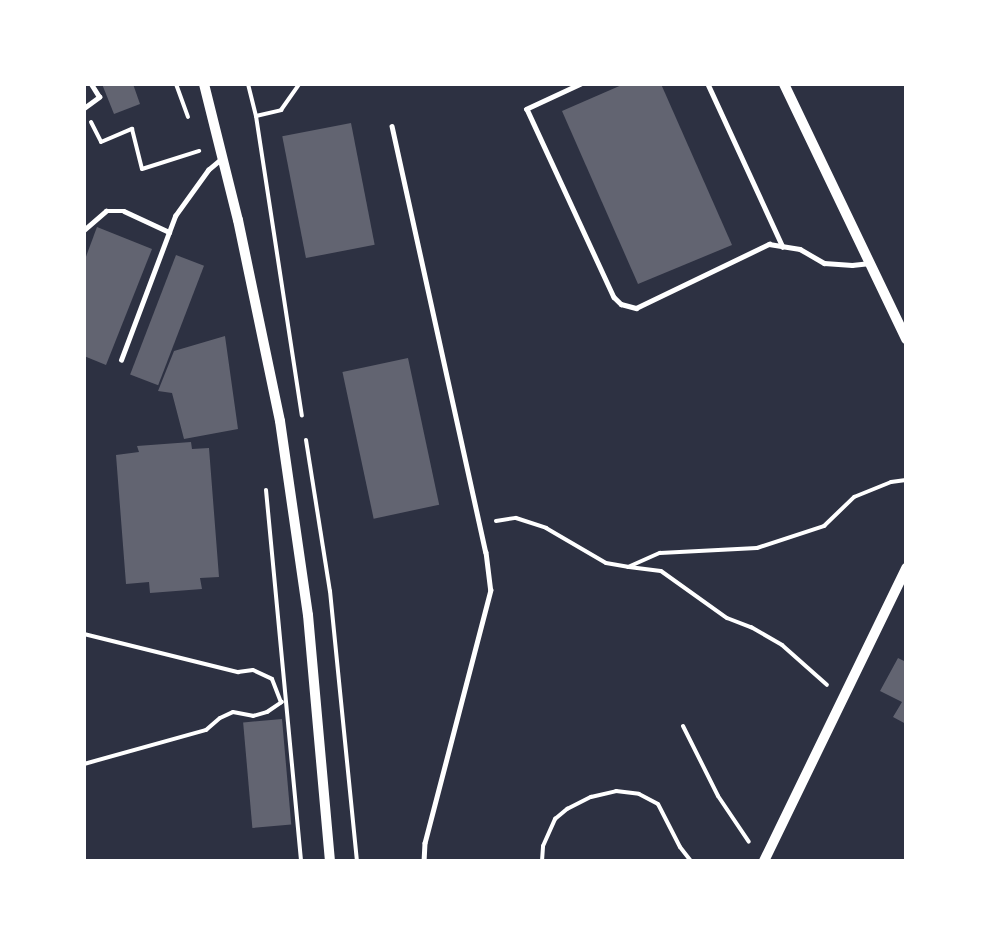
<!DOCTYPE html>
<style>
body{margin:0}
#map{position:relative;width:990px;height:945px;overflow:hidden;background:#2d3142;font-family:Karla,sans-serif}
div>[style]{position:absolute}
.building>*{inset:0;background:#626471;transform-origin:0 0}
.path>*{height:4px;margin:-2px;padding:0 2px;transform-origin:2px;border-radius:2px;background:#fff}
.service>*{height:4.5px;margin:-2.25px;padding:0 2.25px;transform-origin:2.25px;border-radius:2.25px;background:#fff}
.tertiary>*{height:10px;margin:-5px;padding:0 5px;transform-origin:5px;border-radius:5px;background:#fff}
span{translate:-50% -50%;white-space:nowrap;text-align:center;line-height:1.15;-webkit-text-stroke:6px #fff;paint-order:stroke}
.frame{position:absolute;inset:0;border:86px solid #fff;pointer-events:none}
</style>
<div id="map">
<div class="building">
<div style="clip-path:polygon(102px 84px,133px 84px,140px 104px,114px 114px)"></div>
<div style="clip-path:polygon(624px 84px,661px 84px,732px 245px,638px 284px,562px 111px)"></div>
<div style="left:351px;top:123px;width:124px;height:70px;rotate:79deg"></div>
<div style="clip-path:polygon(97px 227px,152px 249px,106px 365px,84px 356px,84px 262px)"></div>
<div style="left:176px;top:255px;width:30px;height:128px;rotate:21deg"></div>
<div style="clip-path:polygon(225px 336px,238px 429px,184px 439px,172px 393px,158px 391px,174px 351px)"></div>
<div style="left:408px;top:358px;width:150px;height:67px;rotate:78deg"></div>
<div style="clip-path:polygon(191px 442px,192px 449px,209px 448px,219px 577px,200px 578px,202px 589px,150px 593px,149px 582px,126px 584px,116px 455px,139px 452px,137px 446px)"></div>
<div style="clip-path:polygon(898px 658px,906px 662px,906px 724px,893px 717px,902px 702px,880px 691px)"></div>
<div style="left:282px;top:719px;width:106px;height:39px;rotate:85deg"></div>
</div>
<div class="path">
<div style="left:176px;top:84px;width:35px;rotate:70deg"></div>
<div style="left:248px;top:84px;width:33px;rotate:76deg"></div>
<div style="left:256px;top:116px;width:303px;rotate:81.3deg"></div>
<div style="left:256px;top:116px;width:26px;rotate:-13deg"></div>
<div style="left:281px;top:110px;width:32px;rotate:-55deg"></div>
<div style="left:91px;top:122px;width:22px;rotate:63deg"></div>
<div style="left:101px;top:142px;width:34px;rotate:-23deg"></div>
<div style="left:132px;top:129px;width:41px;rotate:76deg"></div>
<div style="left:142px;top:169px;width:60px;rotate:-17.5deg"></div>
<div style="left:306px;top:440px;width:153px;rotate:81deg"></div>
<div style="left:330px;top:591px;width:271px;rotate:84.3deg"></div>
<div style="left:266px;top:490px;width:373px;rotate:84.6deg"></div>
<div style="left:496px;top:521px;width:20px;rotate:-9deg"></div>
<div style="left:516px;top:518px;width:32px;rotate:18deg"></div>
<div style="left:546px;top:528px;width:69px;rotate:30.3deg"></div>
<div style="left:606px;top:563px;width:22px;rotate:10deg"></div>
<div style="left:628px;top:567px;width:35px;rotate:-24deg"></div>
<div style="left:660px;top:553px;width:97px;rotate:-3deg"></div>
<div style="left:757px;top:548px;width:71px;rotate:-18.2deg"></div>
<div style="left:824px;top:526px;width:42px;rotate:-44deg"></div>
<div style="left:854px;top:497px;width:40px;rotate:-22deg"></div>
<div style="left:891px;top:482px;width:15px;rotate:-8deg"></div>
<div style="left:629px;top:567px;width:32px;rotate:7deg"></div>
<div style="left:661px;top:571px;width:81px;rotate:35.5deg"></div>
<div style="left:727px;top:618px;width:26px;rotate:21deg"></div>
<div style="left:751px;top:627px;width:36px;rotate:30deg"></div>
<div style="left:782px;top:645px;width:60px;rotate:41.6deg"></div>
<div style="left:84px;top:634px;width:159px;rotate:13.9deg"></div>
<div style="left:238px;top:672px;width:15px;rotate:-8deg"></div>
<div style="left:253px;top:670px;width:21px;rotate:25deg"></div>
<div style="left:272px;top:679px;width:25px;rotate:69deg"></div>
<div style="left:683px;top:726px;width:78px;rotate:63.4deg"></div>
<div style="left:718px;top:796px;width:55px;rotate:56deg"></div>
<div style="left:84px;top:764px;width:127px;rotate:-15.6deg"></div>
<div style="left:206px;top:730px;width:18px;rotate:-41deg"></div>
<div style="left:220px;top:718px;width:14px;rotate:-25deg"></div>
<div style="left:233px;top:712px;width:20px;rotate:11deg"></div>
<div style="left:253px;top:716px;width:15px;rotate:-16deg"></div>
<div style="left:267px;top:712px;width:18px;rotate:-34deg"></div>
<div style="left:542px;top:861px;width:15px;rotate:-86deg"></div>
<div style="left:543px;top:846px;width:30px;rotate:-66deg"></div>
<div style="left:555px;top:819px;width:16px;rotate:-40deg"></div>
<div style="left:567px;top:809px;width:27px;rotate:-27deg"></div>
<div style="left:591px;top:797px;width:26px;rotate:-13deg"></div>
<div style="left:616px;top:791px;width:23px;rotate:7deg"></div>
<div style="left:639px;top:794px;width:21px;rotate:28deg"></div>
<div style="left:658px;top:804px;width:48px;rotate:62.9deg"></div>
<div style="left:680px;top:847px;width:18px;rotate:52deg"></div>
</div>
<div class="service">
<div style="left:581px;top:84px;width:60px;rotate:155.2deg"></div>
<div style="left:527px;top:109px;width:207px;rotate:65.2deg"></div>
<div style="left:614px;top:297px;width:10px;rotate:45deg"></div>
<div style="left:621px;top:304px;width:16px;rotate:15deg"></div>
<div style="left:636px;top:308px;width:148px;rotate:-25.7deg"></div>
<div style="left:769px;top:244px;width:31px;rotate:9deg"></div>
<div style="left:800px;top:249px;width:28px;rotate:30deg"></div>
<div style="left:824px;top:263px;width:28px;rotate:4deg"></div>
<div style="left:852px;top:265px;width:18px;rotate:-6deg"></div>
<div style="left:708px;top:84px;width:179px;rotate:65.3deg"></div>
<div style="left:84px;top:108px;width:19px;rotate:-36deg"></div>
<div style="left:99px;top:97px;width:15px;rotate:-122deg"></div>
<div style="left:392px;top:126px;width:436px;rotate:77.6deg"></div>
<div style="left:486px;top:552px;width:38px;rotate:83deg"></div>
<div style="left:491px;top:590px;width:261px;rotate:104.6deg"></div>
<div style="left:425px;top:843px;width:18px;rotate:93deg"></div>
<div style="left:84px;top:230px;width:29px;rotate:-41deg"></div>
<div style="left:106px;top:211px;width:18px"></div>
<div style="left:124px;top:211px;width:50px;rotate:25deg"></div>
<div style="left:121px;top:360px;width:154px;rotate:-69.4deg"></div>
<div style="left:175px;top:216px;width:57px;rotate:-54.3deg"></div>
<div style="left:208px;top:170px;width:17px;rotate:-40deg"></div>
</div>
<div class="tertiary">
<div style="left:204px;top:84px;width:140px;rotate:76deg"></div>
<div style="left:238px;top:220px;width:205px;rotate:78.2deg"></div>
<div style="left:280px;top:421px;width:196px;rotate:81.8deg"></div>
<div style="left:308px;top:615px;width:247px;rotate:84.9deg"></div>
<div style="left:784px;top:84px;width:283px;rotate:64.4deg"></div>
<div style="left:764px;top:861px;width:326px;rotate:-64.1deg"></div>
</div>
<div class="frame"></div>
</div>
